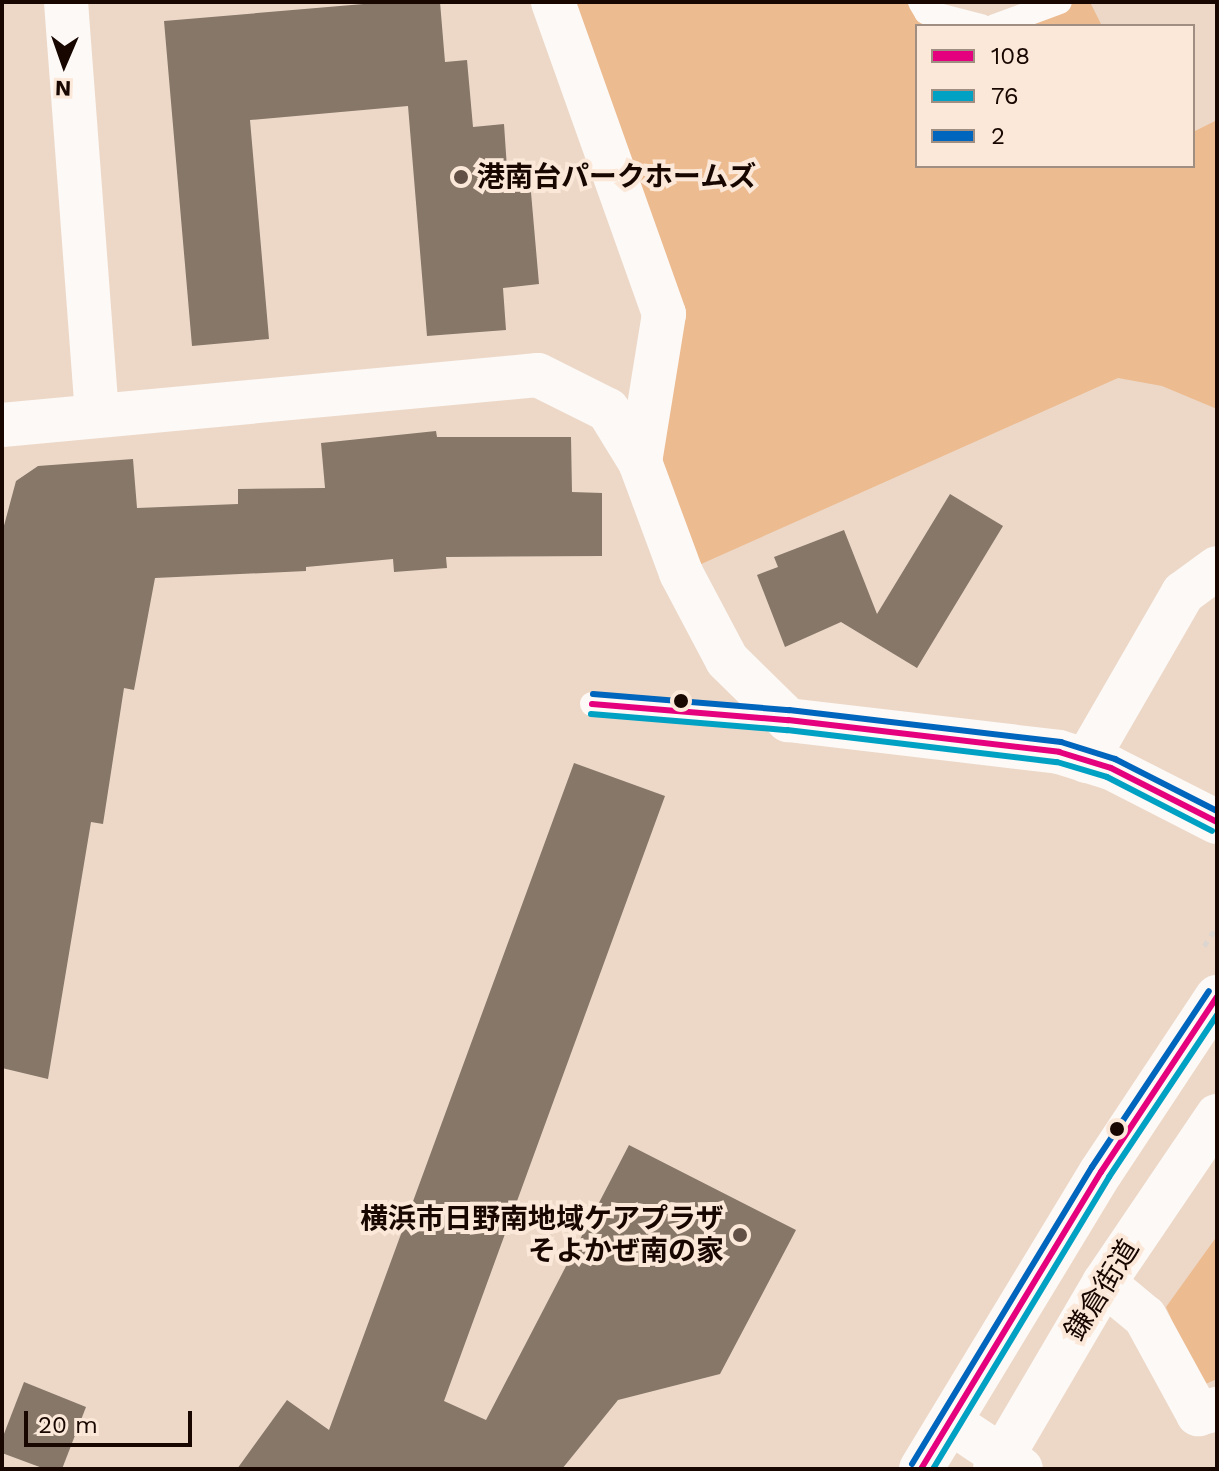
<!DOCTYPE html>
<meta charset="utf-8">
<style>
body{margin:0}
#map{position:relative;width:1219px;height:1471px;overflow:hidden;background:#edd8c7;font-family:"Work Sans","Noto Sans JP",sans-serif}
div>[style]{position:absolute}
.green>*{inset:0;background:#ecbb90}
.building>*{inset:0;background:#867769}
.path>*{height:5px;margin-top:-2.5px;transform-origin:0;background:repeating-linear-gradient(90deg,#dcd5d0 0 6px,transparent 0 12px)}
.lane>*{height:24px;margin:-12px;padding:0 12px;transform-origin:12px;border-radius:12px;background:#fcf9f7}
.street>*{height:44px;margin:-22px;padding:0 22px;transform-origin:22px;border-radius:22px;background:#fcf9f7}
.primary>*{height:44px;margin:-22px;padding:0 22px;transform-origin:22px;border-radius:22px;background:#fcf9f7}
.bus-1>*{height:6px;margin:-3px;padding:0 3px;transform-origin:3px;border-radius:3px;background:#e5007d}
.bus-2>*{height:6px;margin:-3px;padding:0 3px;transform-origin:3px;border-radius:3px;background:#01a1c4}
.bus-3>*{height:6px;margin:-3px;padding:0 3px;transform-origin:3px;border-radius:3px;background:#0065bd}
.dots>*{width:22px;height:22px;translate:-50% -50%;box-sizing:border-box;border:4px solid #fce8d8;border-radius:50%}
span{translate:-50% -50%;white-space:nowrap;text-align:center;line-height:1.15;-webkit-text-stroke:8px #fce8d8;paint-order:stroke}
.poi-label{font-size:28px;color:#170700;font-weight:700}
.left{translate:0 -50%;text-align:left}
.right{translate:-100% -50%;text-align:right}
.street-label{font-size:28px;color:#170700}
.frame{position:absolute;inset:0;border:4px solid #170700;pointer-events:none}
.legend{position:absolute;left:915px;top:24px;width:280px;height:144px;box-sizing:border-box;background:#fce8d8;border:2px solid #a08e82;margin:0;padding:10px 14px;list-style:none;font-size:24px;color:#170700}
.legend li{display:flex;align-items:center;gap:16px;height:40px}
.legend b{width:40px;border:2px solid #a08e82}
.north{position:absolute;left:24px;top:24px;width:80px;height:80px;-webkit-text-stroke:6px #fce8d8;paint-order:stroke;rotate:182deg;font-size:22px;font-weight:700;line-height:32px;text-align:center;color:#170700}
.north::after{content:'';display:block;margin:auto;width:28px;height:36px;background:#170700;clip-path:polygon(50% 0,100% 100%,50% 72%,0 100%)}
.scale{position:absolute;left:24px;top:1411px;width:168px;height:36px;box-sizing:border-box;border:4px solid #170700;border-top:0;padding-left:10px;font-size:24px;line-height:28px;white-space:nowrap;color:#170700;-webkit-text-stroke:6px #fce8d8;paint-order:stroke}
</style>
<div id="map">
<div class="green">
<div style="clip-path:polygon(553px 2px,920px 2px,981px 26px,917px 26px,917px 166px,1193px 166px,1193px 132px,1217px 120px,1217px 409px,1162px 386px,1118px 378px,681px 573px,640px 462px,664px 314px)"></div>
<div style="clip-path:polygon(1055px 2px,1090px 2px,1102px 26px,993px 26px)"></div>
<div style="clip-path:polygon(1217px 1236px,1217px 1379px,1201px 1386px,1166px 1307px)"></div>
</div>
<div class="building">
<div style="clip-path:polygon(387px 2px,440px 2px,445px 62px,467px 60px,473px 127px,504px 124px,508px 183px,530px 181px,539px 284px,503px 288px,506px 330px,427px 336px,408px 106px,250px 120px,269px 339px,192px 346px,164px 21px)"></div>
<div style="clip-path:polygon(436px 431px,437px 437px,571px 437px,572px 492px,602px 493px,602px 556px,446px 557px,447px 568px,394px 572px,393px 559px,306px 567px,306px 571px,155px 578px,134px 690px,124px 688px,103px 824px,91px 822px,48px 1079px,2px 1068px,2px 533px,16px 481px,38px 466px,133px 459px,137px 508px,238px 504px,238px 489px,325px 488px,321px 443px)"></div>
<div style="clip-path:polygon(950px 494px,1003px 526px,917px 668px,841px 622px,785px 647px,757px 575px,778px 567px,774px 557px,844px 530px,877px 614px)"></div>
<div style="clip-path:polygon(574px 763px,665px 796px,444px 1401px,486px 1420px,629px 1145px,796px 1230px,720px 1374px,618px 1400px,562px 1469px,237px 1469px,287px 1400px,329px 1430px)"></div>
<div style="clip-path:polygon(24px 1382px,86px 1407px,62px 1469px,45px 1469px,2px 1453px,2px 1439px)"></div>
</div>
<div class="path">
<div style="left:1204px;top:946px;width:23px;rotate:-56deg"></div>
</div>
<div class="lane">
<div style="left:920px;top:2px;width:12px;rotate:59deg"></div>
<div style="left:926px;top:12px;width:57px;rotate:14.3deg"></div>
<div style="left:995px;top:26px;width:69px;rotate:-20.3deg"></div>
<div style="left:592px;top:704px;width:195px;rotate:4.7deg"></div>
</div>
<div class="street">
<div style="left:66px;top:2px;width:415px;rotate:85.7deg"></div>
<div style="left:553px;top:2px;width:331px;rotate:70.4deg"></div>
<div style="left:664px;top:314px;width:150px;rotate:99.2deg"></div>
<div style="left:2px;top:425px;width:538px;rotate:-5.33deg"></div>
<div style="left:538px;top:375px;width:78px;rotate:26.6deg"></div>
<div style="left:608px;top:410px;width:61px;rotate:58.4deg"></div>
<div style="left:640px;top:462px;width:118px;rotate:69.7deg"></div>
<div style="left:681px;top:573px;width:98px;rotate:62.1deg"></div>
<div style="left:727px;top:660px;width:86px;rotate:44.5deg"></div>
<div style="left:788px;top:720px;width:273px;rotate:6.7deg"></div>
<div style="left:1059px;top:752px;width:54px;rotate:17.1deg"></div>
<div style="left:1111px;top:768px;width:119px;rotate:27deg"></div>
<div style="left:1086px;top:761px;width:194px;rotate:-60deg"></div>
<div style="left:1183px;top:593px;width:42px;rotate:-36.3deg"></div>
<div style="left:1104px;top:1283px;width:53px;rotate:39.7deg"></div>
<div style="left:1145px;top:1317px;width:111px;rotate:61.3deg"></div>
<div style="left:1198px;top:1414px;width:20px;rotate:-15deg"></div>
<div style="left:950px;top:1422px;width:85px;rotate:33.5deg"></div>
</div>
<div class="primary">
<div style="left:921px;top:1469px;width:347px;rotate:-58.8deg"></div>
<div style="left:1101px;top:1172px;width:210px;rotate:-56.5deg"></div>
<div style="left:995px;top:1469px;width:216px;rotate:-59.6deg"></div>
<div style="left:1104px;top:1283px;width:202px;rotate:-55.9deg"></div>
</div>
<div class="bus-1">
<div style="left:592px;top:704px;width:197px;rotate:4.7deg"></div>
<div style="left:788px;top:720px;width:273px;rotate:6.7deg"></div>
<div style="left:1059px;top:752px;width:54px;rotate:17.1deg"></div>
<div style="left:1111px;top:768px;width:119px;rotate:27deg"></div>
<div style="left:921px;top:1469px;width:347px;rotate:-58.8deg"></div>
<div style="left:1101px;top:1172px;width:210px;rotate:-56.5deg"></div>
</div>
<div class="bus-2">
<div style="left:591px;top:714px;width:197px;rotate:4.7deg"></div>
<div style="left:787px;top:730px;width:272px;rotate:6.8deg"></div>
<div style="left:1057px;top:762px;width:52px;rotate:16.7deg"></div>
<div style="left:1107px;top:777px;width:118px;rotate:27.2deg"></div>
<div style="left:933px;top:1469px;width:341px;rotate:-58.9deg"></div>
<div style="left:1109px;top:1177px;width:195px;rotate:-56.3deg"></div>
</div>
<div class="bus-3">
<div style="left:593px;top:694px;width:197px;rotate:4.7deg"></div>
<div style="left:789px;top:710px;width:274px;rotate:6.7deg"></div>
<div style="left:1061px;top:742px;width:57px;rotate:17.5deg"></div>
<div style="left:1115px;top:759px;width:114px;rotate:27deg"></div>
<div style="left:912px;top:1464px;width:347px;rotate:-58.8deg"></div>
<div style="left:1092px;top:1167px;width:211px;rotate:-56.4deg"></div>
</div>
<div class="dots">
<div style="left:461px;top:177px;background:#625046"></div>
<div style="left:681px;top:701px;background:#170700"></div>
<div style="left:1117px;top:1129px;background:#170700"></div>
<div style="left:740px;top:1235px;background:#625046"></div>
</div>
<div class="poi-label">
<span class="left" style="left:477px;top:177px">港南台パークホームズ</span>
<span class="right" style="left:724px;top:1235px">横浜市日野南地域ケアプラザ<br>そよかぜ南の家</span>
</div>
<div class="street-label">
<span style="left:1102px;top:1290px;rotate:-58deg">鎌倉街道</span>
</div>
<div class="frame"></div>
<ul class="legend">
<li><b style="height:10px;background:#e5007d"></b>108</li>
<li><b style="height:10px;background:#01a1c4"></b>76</li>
<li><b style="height:10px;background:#0065bd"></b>2</li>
</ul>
<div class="north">N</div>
<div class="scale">20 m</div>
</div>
